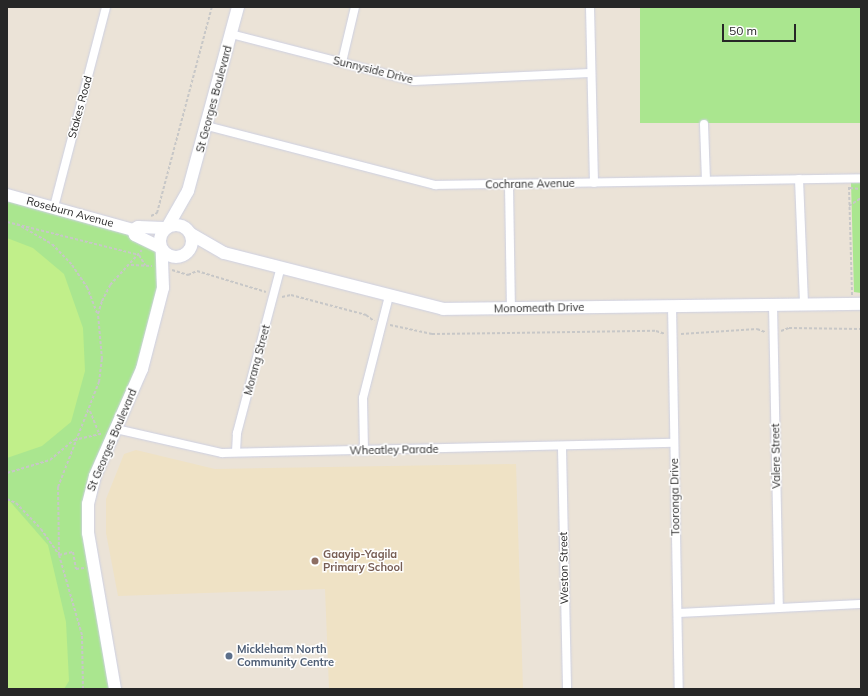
<!DOCTYPE html>
<style>
body{margin:0}
#map{position:relative;width:868px;height:696px;overflow:hidden;background:#ebe3d7;font-family:Mulish,sans-serif}
div>[style]{position:absolute}
.education>*{inset:0;background:#efe2c5}
.green>*{inset:0;background:#aae68f;transform-origin:0 0}
.pitch>*{inset:0;background:#c1ef8a}
.path>*{height:2px;margin-top:-1px;transform-origin:0;background:repeating-linear-gradient(90deg,#c7c7c7 0 3px,transparent 0 5px)}
.roads{filter:drop-shadow(0 0 1px #cdd0e2) drop-shadow(0 0 1px #cdd0e2)}
.street>*{height:8px;margin:-4px;padding:0 4px;transform-origin:4px;border-radius:4px;background:#fff}
.secondary>*{height:12px;margin:-6px;padding:0 6px;transform-origin:6px;border-radius:6px;background:#fff}
.secondary>.ring{margin:-6px;padding:0;box-sizing:content-box;background:none;border:12px solid #fff;border-radius:50%}
.dots>*{width:11px;height:11px;translate:-50% -50%;box-sizing:border-box;border:2px solid #fff;border-radius:50%}
span{translate:-50% -50%;white-space:nowrap;text-align:center;line-height:1.15;-webkit-text-stroke:3px #fff;paint-order:stroke}
.street-label{font-size:11px;color:#272727}
.education-label{font-size:11px;color:#785e54;font-weight:700}
.left{translate:0 -50%;text-align:left}
.service-label{font-size:11px;color:#4e5e75;font-weight:700}
.frame{position:absolute;inset:0;border:8px solid #272727;pointer-events:none}
.scale{position:absolute;left:722px;top:24px;width:74px;height:18px;box-sizing:border-box;border:2px solid #272727;border-top:0;padding-left:5px;font-size:12px;line-height:14px;white-space:nowrap;color:#272727;-webkit-text-stroke:3px #fff;paint-order:stroke}
</style>
<div id="map">
<div class="education">
<div style="clip-path:polygon(136px 450px,215px 469px,516px 464px,523px 689px,329px 689px,325px 589px,118px 596px,106px 533px,106px 499px,124px 454px)"></div>
</div>
<div class="green">
<div style="left:640px;top:7px;width:221px;height:116px"></div>
<div style="clip-path:polygon(851px 183px,861px 183px,861px 293px,854px 292px)"></div>
<div style="clip-path:polygon(7px 195px,133px 230px,160px 247px,164px 264px,142px 369px,88px 504px,115px 689px,7px 689px)"></div>
</div>
<div class="pitch">
<div style="clip-path:polygon(7px 238px,33px 248px,64px 274px,83px 328px,85px 371px,71px 422px,42px 446px,7px 458px)"></div>
<div style="clip-path:polygon(7px 498px,48px 545px,66px 622px,69px 681px,64px 689px,7px 689px)"></div>
</div>
<div class="path">
<div style="left:849px;top:187px;width:108px;rotate:88.4deg"></div>
<div style="left:850px;top:188px;width:11px;rotate:5deg"></div>
<div style="left:849px;top:206px;width:14px;rotate:-34deg"></div>
<div style="left:151px;top:216px;width:7px;rotate:-27deg"></div>
<div style="left:157px;top:213px;width:213px;rotate:-75.1deg"></div>
<div style="left:7px;top:222px;width:136px;rotate:14deg"></div>
<div style="left:139px;top:255px;width:12px;rotate:59deg"></div>
<div style="left:17px;top:224px;width:40px;rotate:29.7deg"></div>
<div style="left:52px;top:244px;width:29px;rotate:46deg"></div>
<div style="left:72px;top:265px;width:27px;rotate:56deg"></div>
<div style="left:87px;top:287px;width:28px;rotate:69deg"></div>
<div style="left:131px;top:265px;width:21px;rotate:3deg"></div>
<div style="left:172px;top:270px;width:17px;rotate:17deg"></div>
<div style="left:188px;top:275px;width:10px;rotate:-24deg"></div>
<div style="left:197px;top:271px;width:72px;rotate:16.9deg"></div>
<div style="left:282px;top:297px;width:9px;rotate:-13deg"></div>
<div style="left:291px;top:295px;width:78px;rotate:14.9deg"></div>
<div style="left:366px;top:315px;width:10px;rotate:37deg"></div>
<div style="left:390px;top:325px;width:43px;rotate:12.1deg"></div>
<div style="left:432px;top:334px;width:224px;rotate:-0.8deg"></div>
<div style="left:656px;top:331px;width:9px;rotate:18deg"></div>
<div style="left:781px;top:331px;width:9px;rotate:-21deg"></div>
<div style="left:789px;top:328px;width:72px;rotate:0.8deg"></div>
<div style="left:681px;top:334px;width:76px;rotate:-3.8deg"></div>
<div style="left:757px;top:329px;width:9px;rotate:21deg"></div>
<div style="left:90px;top:411px;width:24px;rotate:68deg"></div>
<div style="left:7px;top:473px;width:45px;rotate:-16.8deg"></div>
<div style="left:50px;top:460px;width:31px;rotate:-40deg"></div>
<div style="left:74px;top:440px;width:28px;rotate:-13deg"></div>
<div style="left:7px;top:499px;width:10px;rotate:24deg"></div>
<div style="left:16px;top:503px;width:36px;rotate:46deg"></div>
<div style="left:41px;top:529px;width:32px;rotate:55deg"></div>
<div style="left:59px;top:555px;width:14px;rotate:-12deg"></div>
<div style="left:73px;top:552px;width:17px;rotate:80deg"></div>
<div style="left:76px;top:569px;width:8px;rotate:-7deg"></div>
<div style="left:83px;top:689px;width:54px;rotate:-91.1deg"></div>
<div style="left:82px;top:635px;width:83px;rotate:-106deg"></div>
<div style="left:59px;top:555px;width:68px;rotate:-90.8deg"></div>
<div style="left:58px;top:487px;width:113px;rotate:-68.7deg"></div>
<div style="left:99px;top:382px;width:23px;rotate:-83deg"></div>
<div style="left:102px;top:359px;width:45px;rotate:-95.1deg"></div>
<div style="left:98px;top:314px;width:14px;rotate:-73deg"></div>
<div style="left:102px;top:301px;width:18px;rotate:-63deg"></div>
<div style="left:110px;top:285px;width:47px;rotate:-47.6deg"></div>
</div>
<div class="roads">
<div class="street">
<div style="left:590px;top:7px;width:176px;rotate:88.7deg"></div>
<div style="left:231px;top:34px;width:189px;rotate:14.4deg"></div>
<div style="left:414px;top:81px;width:176px;rotate:-2.6deg"></div>
<div style="left:342px;top:62px;width:57px;rotate:-76.7deg"></div>
<div style="left:704px;top:124px;width:56px;rotate:88deg"></div>
<div style="left:207px;top:126px;width:236px;rotate:14.5deg"></div>
<div style="left:435px;top:185px;width:426px;rotate:-0.9deg"></div>
<div style="left:799px;top:179px;width:124px;rotate:87.7deg"></div>
<div style="left:509px;top:185px;width:124px;rotate:89.1deg"></div>
<div style="left:54px;top:207px;width:207px;rotate:-75.4deg"></div>
<div style="left:773px;top:304px;width:304px;rotate:88.9deg"></div>
<div style="left:672px;top:305px;width:384px;rotate:89deg"></div>
<div style="left:116px;top:429px;width:109px;rotate:12.8deg"></div>
<div style="left:222px;top:453px;width:452px;rotate:-1.3deg"></div>
<div style="left:562px;top:448px;width:241px;rotate:88.8deg"></div>
<div style="left:364px;top:451px;width:53px;rotate:-91.1deg"></div>
<div style="left:363px;top:398px;width:105px;rotate:-75.7deg"></div>
<div style="left:236px;top:452px;width:19px;rotate:-87deg"></div>
<div style="left:237px;top:433px;width:172px;rotate:-75.2deg"></div>
<div style="left:678px;top:613px;width:183px;rotate:-2.8deg"></div>
</div>
<div class="secondary">
<div style="left:7px;top:195px;width:131px;rotate:15.5deg"></div>
<div style="left:133px;top:230px;width:6px;rotate:-31deg"></div>
<div style="left:138px;top:227px;width:26px;rotate:2deg"></div>
<div class="ring" style="left:160px;top:225px;width:20px;height:20px"></div>
<div style="left:168px;top:226px;width:40px;rotate:-60.3deg"></div>
<div style="left:188px;top:191px;width:191px;rotate:-74.8deg"></div>
<div style="left:133px;top:230px;width:5px;rotate:68deg"></div>
<div style="left:135px;top:235px;width:28px;rotate:26deg"></div>
<div style="left:191px;top:234px;width:38px;rotate:30deg"></div>
<div style="left:224px;top:253px;width:226px;rotate:14.3deg"></div>
<div style="left:443px;top:309px;width:418px;rotate:-0.7deg"></div>
<div style="left:115px;top:689px;width:158px;rotate:-99.8deg"></div>
<div style="left:88px;top:533px;width:29px;rotate:-90deg"></div>
<div style="left:88px;top:504px;width:29px;rotate:-76deg"></div>
<div style="left:95px;top:476px;width:117px;rotate:-66.3deg"></div>
<div style="left:142px;top:369px;width:84px;rotate:-75.5deg"></div>
<div style="left:163px;top:288px;width:38px;rotate:-92deg"></div>
</div>
</div>
<div class="dots">
<div style="left:315px;top:561px;background:#8d6e63"></div>
<div style="left:229px;top:656px;background:#5c6f8a"></div>
</div>
<div class="street-label">
<span style="left:373px;top:70px;rotate:14deg">Sunnyside Drive</span>
<span style="left:214px;top:99px;rotate:-75deg">St Georges Boulevard</span>
<span style="left:80px;top:107px;rotate:-75deg">Stakes Road</span>
<span style="left:530px;top:184px;rotate:-1deg">Cochrane Avenue</span>
<span style="left:70px;top:212px;rotate:15deg">Roseburn Avenue</span>
<span style="left:539px;top:308px;rotate:-1deg">Monomeath Drive</span>
<span style="left:257px;top:360px;rotate:-75deg">Morang Street</span>
<span style="left:112px;top:440px;rotate:-67deg">St Georges Boulevard</span>
<span style="left:394px;top:450px;rotate:-1deg">Wheatley Parade</span>
<span style="left:776px;top:456px;rotate:-91deg">Valere Street</span>
<span style="left:675px;top:497px;rotate:-91deg">Tooronga Drive</span>
<span style="left:564px;top:568px;rotate:-91deg">Weston Street</span>
</div>
<div class="education-label">
<span class="left" style="left:323px;top:561px">Gaayip-Yagila<br>Primary School</span>
</div>
<div class="service-label">
<span class="left" style="left:237px;top:656px">Mickleham North<br>Community Centre</span>
</div>
<div class="frame"></div>
<div class="scale">50 m</div>
</div>
